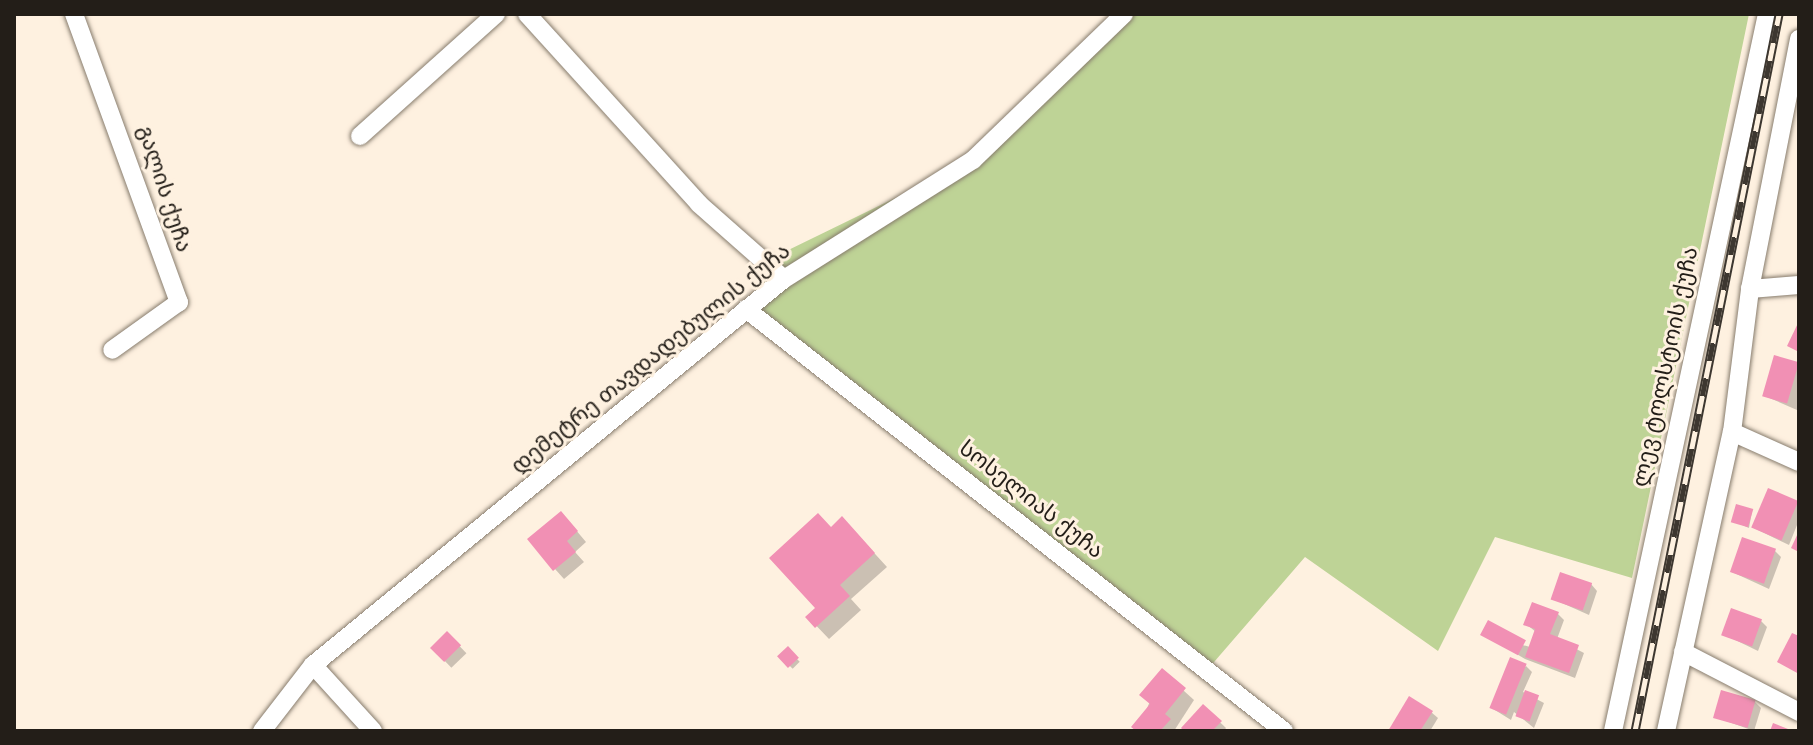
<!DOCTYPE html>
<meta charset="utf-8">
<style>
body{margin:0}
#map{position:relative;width:1813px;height:745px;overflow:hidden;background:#fef1e0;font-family:"Nunito Sans","Noto Sans Georgian",sans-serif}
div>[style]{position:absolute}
.green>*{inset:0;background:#bed396}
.shadow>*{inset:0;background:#0003;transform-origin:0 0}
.building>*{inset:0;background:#f190b4;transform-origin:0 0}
.roads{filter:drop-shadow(0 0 2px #877c6d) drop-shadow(0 0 2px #877c6d)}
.minor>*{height:18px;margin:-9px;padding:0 9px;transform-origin:9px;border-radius:9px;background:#fff}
.rail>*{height:9px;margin-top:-4.5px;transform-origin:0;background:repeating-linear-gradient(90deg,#fef1e0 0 18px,#3d3730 0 36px);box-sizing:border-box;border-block:2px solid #3d3730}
span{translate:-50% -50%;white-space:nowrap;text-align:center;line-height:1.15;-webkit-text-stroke:6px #fef1e0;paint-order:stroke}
.street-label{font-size:22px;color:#231e18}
.frame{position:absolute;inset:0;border:16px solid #231e18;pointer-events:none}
</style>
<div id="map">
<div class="green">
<div style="clip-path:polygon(1124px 14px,1749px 14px,1632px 578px,1495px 537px,1438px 651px,1305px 557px,1208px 669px,746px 309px,774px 257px,973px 160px)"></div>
</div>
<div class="shadow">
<div style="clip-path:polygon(1776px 358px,1799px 364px,1797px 410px,1765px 396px)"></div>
<div style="clip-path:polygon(1797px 502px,1799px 520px,1789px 545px,1754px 528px)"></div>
<div style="clip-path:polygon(1752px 511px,1749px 528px,1733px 521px)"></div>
<div style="clip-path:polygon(570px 523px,586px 542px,575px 552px,584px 562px,564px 579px,555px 569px)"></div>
<div style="clip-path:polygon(855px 532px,887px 567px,851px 599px,861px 610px,829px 639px,808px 617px,818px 608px)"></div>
<div style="clip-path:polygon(1775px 551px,1781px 557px,1769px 589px,1732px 572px)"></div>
<div style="clip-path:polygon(1591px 584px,1597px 591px,1589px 615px,1553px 599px)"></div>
<div style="clip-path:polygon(1558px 614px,1564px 620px,1557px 639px,1584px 653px,1575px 678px,1525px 659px,1483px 634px,1530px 647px,1536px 632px,1526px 624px)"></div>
<div style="clip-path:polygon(1761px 621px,1767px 627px,1758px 651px,1723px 634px)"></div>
<div style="left:447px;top:633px;width:28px;height:21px;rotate:46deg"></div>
<div style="left:787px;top:649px;width:18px;height:10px;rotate:45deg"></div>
<div style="clip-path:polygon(1526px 666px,1532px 672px,1523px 692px,1544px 703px,1534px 728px,1514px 712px,1511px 720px,1490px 707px)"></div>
<div style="clip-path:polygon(1162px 671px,1194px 700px,1174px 731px,1138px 731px)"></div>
<div style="clip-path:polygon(1755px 702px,1761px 708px,1754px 731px,1715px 717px)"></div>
<div style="clip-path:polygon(1203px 706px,1226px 728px,1224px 731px,1187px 731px)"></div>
<div style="clip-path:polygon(1431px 712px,1438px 718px,1430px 731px,1391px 731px)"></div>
</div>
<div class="building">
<div style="clip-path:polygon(1799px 321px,1799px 352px,1787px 346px)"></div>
<div style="left:1774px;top:355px;width:26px;height:43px;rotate:16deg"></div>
<div style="left:1768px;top:488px;width:33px;height:43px;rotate:23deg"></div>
<div style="left:1736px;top:504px;width:18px;height:19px;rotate:16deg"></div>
<div style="clip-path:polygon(561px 511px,578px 531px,567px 541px,576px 552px,553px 571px,527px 539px)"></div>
<div style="clip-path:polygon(818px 513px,831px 527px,842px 516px,875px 553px,840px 585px,850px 596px,815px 628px,805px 617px,815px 608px,769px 558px)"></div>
<div style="clip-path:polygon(1799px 531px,1799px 552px,1791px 548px)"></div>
<div style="left:1742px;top:537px;width:36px;height:37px;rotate:19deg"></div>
<div style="left:1560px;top:572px;width:34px;height:29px;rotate:19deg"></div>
<div style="clip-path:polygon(1532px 602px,1559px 612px,1550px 634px,1579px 645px,1569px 673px,1525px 657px,1535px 629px,1523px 625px)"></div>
<div style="left:1731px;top:608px;width:33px;height:29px;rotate:20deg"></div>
<div style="left:1488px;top:620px;width:43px;height:17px;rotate:28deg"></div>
<div style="left:447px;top:631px;width:20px;height:24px;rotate:45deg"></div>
<div style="clip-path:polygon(1792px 633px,1799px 636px,1799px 674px,1777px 662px)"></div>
<div style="left:788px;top:646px;width:16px;height:15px;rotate:47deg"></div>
<div style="left:1510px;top:657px;width:18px;height:55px;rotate:22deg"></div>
<div style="clip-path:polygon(1162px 668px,1186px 688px,1165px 714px,1171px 719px,1160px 731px,1136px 731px,1131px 727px,1150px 704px,1139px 695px)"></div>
<div style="left:1525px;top:690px;width:15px;height:28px;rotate:20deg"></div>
<div style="left:1721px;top:690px;width:36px;height:29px;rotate:16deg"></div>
<div style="clip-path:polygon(1409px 696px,1433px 711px,1420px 731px,1388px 731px)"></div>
<div style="clip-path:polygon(1203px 704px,1222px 721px,1212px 731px,1184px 731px,1181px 728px)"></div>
<div style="clip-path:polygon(1773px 723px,1793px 731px,1770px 731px)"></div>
</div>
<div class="roads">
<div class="minor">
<div style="left:74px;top:14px;width:307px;rotate:70deg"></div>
<div style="left:179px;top:302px;width:82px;rotate:144.4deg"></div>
<div style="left:527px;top:14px;width:256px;rotate:47.8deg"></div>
<div style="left:699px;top:204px;width:113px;rotate:41.4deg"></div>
<div style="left:360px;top:136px;width:183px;rotate:-41.9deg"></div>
<div style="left:1750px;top:289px;width:49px;rotate:-4.7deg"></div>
<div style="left:746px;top:309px;width:684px;rotate:38.11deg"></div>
<div style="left:1732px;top:432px;width:73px;rotate:24.1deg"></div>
<div style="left:1683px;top:652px;width:131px;rotate:27.3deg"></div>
<div style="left:313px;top:665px;width:89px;rotate:47.7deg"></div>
<div style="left:262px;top:731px;width:83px;rotate:-52.3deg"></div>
<div style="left:313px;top:665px;width:609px;rotate:-39.34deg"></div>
<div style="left:784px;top:279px;width:223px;rotate:-32.2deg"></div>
<div style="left:973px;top:160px;width:210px;rotate:-44deg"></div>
<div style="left:1613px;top:731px;width:733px;rotate:-77.88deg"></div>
<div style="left:1666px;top:731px;width:306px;rotate:-77.6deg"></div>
<div style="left:1732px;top:432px;width:144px;rotate:-82.8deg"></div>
<div style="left:1750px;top:289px;width:255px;rotate:-78.9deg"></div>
</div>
</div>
<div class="rail">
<div style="left:1635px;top:731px;width:731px;rotate:-78.64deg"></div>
</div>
<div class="street-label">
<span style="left:164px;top:189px;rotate:72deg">გალის ქუჩა</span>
<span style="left:651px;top:359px;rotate:-39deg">დემეტრე თავდადებულის ქუჩა</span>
<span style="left:1666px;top:367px;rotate:-78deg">ლევ ტოლსტოის ქუჩა</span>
<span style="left:1031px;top:500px;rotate:38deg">სოსელიას ქუჩა</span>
</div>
<div class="frame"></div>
</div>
